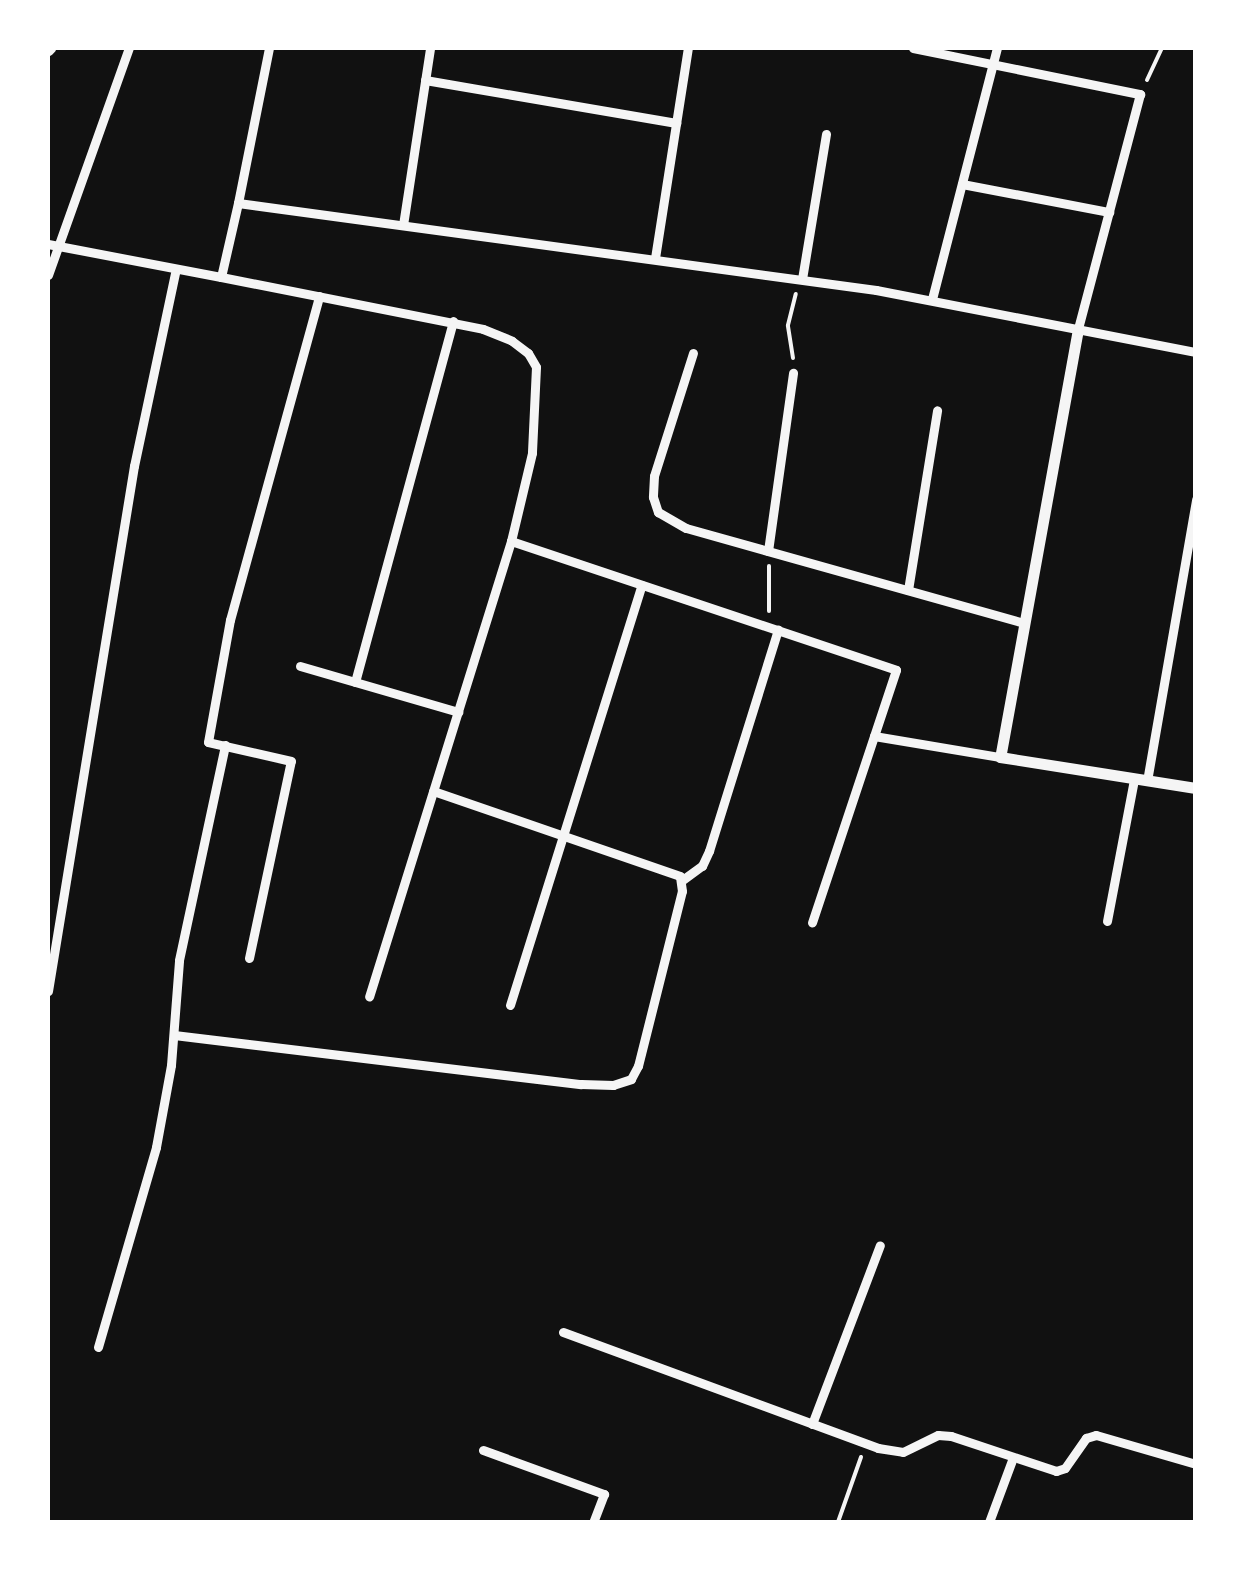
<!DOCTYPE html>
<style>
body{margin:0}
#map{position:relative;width:1243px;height:1570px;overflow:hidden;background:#111;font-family:"Space Grotesk",sans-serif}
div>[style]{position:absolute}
.path>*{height:4px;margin:-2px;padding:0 2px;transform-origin:2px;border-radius:2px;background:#f5f5f5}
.minor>*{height:9px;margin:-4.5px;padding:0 4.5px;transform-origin:4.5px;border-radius:4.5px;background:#f5f5f5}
.tertiary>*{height:11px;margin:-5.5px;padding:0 5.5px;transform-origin:5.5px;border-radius:5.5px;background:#f5f5f5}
span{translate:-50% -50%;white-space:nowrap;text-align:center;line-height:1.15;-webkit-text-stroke:10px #fff;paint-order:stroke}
.frame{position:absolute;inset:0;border:50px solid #fff;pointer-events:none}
</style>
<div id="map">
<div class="path">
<div style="left:1147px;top:80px;width:35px;rotate:-65deg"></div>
<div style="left:793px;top:358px;width:33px;rotate:-99deg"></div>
<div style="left:788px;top:325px;width:32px;rotate:-76deg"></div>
<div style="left:769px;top:611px;width:45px;rotate:-90deg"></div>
<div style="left:838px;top:1522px;width:69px;rotate:-70.5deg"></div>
</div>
<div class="minor">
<div style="left:913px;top:48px;width:232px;rotate:11.5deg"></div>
<div style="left:1140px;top:94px;width:243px;rotate:104.8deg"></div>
<div style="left:425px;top:80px;width:255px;rotate:9.7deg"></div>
<div style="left:962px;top:184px;width:150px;rotate:10.8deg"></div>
<div style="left:238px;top:203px;width:158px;rotate:-78.7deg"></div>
<div style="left:403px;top:225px;width:179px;rotate:-81.3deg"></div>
<div style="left:48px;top:244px;width:176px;rotate:10.8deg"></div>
<div style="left:221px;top:277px;width:76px;rotate:-77.1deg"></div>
<div style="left:238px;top:203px;width:644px;rotate:7.77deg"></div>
<div style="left:876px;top:290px;width:326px;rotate:11deg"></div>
<div style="left:655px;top:258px;width:213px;rotate:-81.1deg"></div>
<div style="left:48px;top:275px;width:241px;rotate:-70.4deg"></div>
<div style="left:221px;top:277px;width:267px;rotate:11.2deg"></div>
<div style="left:483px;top:329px;width:31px;rotate:22deg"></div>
<div style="left:512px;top:341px;width:20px;rotate:37deg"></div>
<div style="left:528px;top:353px;width:16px;rotate:60deg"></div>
<div style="left:536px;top:367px;width:86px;rotate:92.7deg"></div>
<div style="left:532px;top:453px;width:90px;rotate:103.4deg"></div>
<div style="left:511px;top:541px;width:477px;rotate:107.3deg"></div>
<div style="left:802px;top:279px;width:147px;rotate:-80.6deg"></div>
<div style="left:932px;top:299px;width:259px;rotate:-75.5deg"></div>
<div style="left:693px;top:353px;width:129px;rotate:107.6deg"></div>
<div style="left:654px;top:476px;width:21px;rotate:93deg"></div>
<div style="left:653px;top:497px;width:16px;rotate:72deg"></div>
<div style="left:658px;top:512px;width:32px;rotate:30deg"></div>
<div style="left:686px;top:528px;width:352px;rotate:15.7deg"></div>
<div style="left:511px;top:541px;width:406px;rotate:18.5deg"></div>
<div style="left:896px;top:670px;width:266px;rotate:108.4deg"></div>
<div style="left:768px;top:551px;width:180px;rotate:-82deg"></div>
<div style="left:908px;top:590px;width:182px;rotate:-80.8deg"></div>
<div style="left:300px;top:666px;width:165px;rotate:16.2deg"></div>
<div style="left:355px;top:682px;width:374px;rotate:-74.8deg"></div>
<div style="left:874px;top:736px;width:128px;rotate:9.5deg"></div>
<div style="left:1147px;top:781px;width:286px;rotate:-80.1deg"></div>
<div style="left:681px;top:881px;width:26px;rotate:-36deg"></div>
<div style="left:702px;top:866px;width:17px;rotate:-65deg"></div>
<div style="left:709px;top:851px;width:232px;rotate:-72.7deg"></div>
<div style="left:1107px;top:921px;width:145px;rotate:-79.2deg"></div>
<div style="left:249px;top:958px;width:201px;rotate:-78deg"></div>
<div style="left:291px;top:761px;width:85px;rotate:-167.1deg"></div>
<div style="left:208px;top:742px;width:124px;rotate:-79.8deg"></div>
<div style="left:230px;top:620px;width:336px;rotate:-74.6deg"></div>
<div style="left:48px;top:991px;width:532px;rotate:-80.7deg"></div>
<div style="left:134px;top:466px;width:201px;rotate:-78deg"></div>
<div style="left:510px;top:1005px;width:440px;rotate:-72.6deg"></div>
<div style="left:174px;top:1035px;width:410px;rotate:6.9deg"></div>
<div style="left:581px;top:1084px;width:32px;rotate:2deg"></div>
<div style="left:613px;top:1085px;width:19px;rotate:-18deg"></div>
<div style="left:631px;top:1079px;width:15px;rotate:-62deg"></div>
<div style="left:638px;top:1066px;width:180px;rotate:-75.9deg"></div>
<div style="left:682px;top:891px;width:15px;rotate:-98deg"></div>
<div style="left:680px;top:876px;width:261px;rotate:-161deg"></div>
<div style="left:563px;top:1332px;width:336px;rotate:20.2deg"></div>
<div style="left:878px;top:1448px;width:25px;rotate:9deg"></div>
<div style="left:903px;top:1452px;width:39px;rotate:-26deg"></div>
<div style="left:938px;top:1435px;width:13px;rotate:4deg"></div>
<div style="left:951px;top:1436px;width:111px;rotate:18.4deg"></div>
<div style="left:1056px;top:1471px;width:9px;rotate:-18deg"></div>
<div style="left:1065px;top:1468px;width:37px;rotate:-55deg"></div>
<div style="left:1086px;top:1438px;width:10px;rotate:-17deg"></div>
<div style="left:1096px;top:1435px;width:104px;rotate:16.2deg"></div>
<div style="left:98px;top:1347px;width:208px;rotate:-73.8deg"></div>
<div style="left:156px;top:1147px;width:83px;rotate:-79.6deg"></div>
<div style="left:171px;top:1065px;width:105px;rotate:-85.6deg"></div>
<div style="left:179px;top:960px;width:220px;rotate:-77.9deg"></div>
<div style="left:812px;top:1424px;width:191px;rotate:-69.2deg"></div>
<div style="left:483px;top:1450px;width:129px;rotate:20deg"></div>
<div style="left:604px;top:1494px;width:30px;rotate:111deg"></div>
<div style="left:989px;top:1522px;width:66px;rotate:-69.6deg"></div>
</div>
<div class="tertiary">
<div style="left:48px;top:50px;width:3px;rotate:-45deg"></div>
<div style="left:1078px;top:329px;width:435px;rotate:100.3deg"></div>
<div style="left:1000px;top:757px;width:198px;rotate:9deg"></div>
</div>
<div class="frame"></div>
</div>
